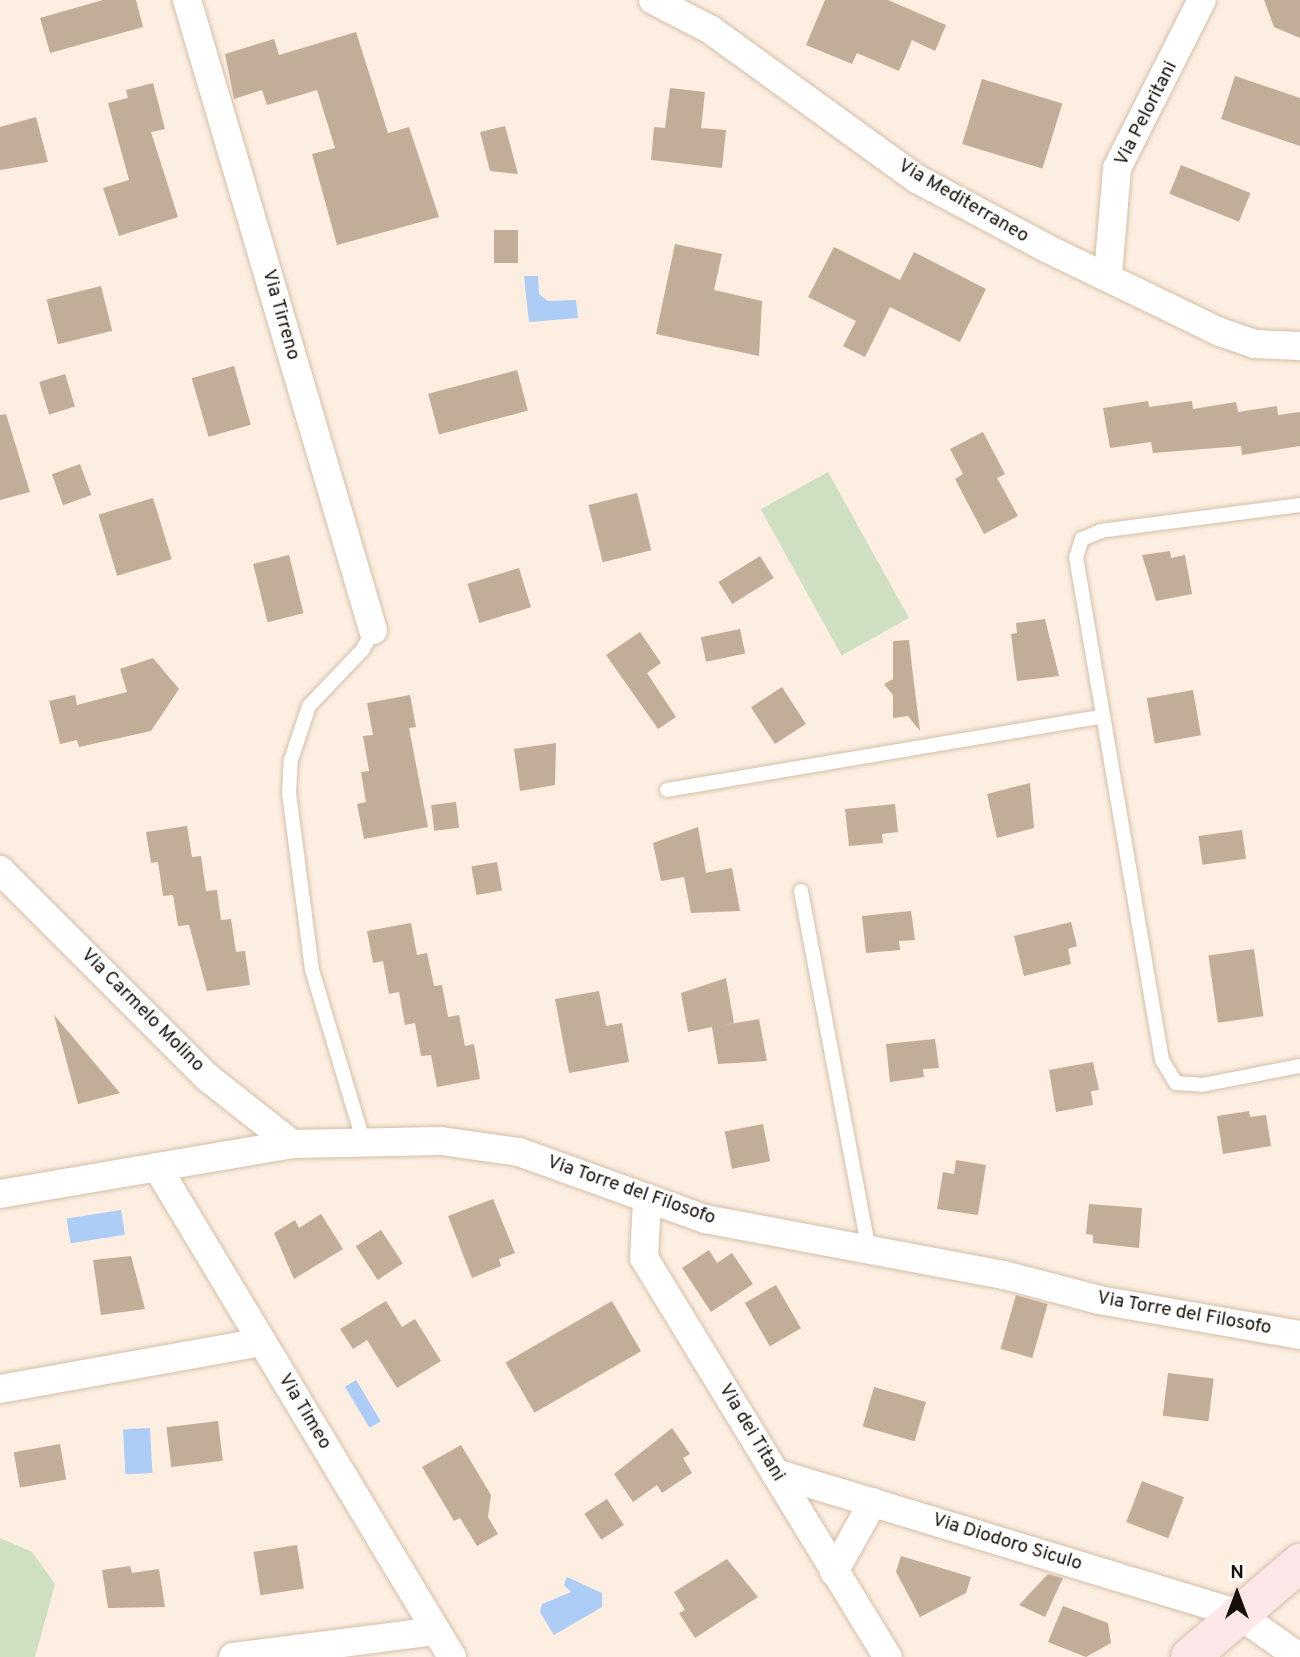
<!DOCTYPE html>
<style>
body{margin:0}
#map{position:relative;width:1300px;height:1657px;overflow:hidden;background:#fcefe1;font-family:Overpass,sans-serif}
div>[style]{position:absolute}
.green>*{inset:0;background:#cfdfc2;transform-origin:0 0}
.water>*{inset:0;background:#adccf6;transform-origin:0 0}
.building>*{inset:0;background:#c2ad98;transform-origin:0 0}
.roads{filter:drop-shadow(0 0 2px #d4bea8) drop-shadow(0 0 2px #d4bea8)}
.lane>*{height:14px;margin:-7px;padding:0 7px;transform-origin:7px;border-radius:7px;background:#fff}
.street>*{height:28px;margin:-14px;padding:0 14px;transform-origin:14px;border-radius:14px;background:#fff}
.secondary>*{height:38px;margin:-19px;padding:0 19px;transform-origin:19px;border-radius:19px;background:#fee7e9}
span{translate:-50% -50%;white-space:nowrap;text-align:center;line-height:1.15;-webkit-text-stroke:5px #fff;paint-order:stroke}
.street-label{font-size:19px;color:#171008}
.north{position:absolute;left:1202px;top:1559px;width:70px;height:70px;-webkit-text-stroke:5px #fff;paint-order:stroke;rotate:0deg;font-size:19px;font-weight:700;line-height:28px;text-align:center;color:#171008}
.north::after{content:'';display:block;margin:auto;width:24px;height:32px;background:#171008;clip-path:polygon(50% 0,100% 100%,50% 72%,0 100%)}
</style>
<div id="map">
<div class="green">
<div style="left:828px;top:472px;width:167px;height:77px;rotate:61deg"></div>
<div style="clip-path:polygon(0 1538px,32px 1552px,55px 1584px,35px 1657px,0 1657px)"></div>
</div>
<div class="water">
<div style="clip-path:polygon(524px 276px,538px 276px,539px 294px,548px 301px,576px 300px,578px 318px,529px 322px)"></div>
<div style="left:121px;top:1210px;width:25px;height:55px;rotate:81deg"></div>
<div style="left:356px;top:1380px;width:48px;height:13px;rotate:59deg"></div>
<div style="left:150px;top:1428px;width:45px;height:27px;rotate:87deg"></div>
<div style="clip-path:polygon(567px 1577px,602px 1593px,602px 1607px,554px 1635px,540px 1612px,542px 1604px,571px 1592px,564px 1585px)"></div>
</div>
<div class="building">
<div style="clip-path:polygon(103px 0,136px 0,143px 27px,50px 53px,40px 18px)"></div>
<div style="clip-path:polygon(825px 0,888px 0,946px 25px,935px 51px,912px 40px,899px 71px,857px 53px,852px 64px,806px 45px)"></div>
<div style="clip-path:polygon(1264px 0,1300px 0,1300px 38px,1274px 27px)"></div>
<div style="clip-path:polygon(356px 32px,388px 133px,409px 127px,439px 217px,337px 245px,312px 154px,335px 148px,317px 90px,267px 105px,262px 90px,234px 99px,225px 54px,274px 39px,279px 55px)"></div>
<div style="clip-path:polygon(1235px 76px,1300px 98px,1300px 146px,1221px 119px)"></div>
<div style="left:982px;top:79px;width:84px;height:68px;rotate:17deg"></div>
<div style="clip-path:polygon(153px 83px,165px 129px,151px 132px,178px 217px,119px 236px,103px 188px,129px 180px,108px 103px,128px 98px,126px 90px)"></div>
<div style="clip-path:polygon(670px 88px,705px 92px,701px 128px,726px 130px,722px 168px,651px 160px,654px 127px,665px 128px)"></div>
<div style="clip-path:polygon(36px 117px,48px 162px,0 170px,0 127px)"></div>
<div style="clip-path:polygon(505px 126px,518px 174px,490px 171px,480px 132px)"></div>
<div style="left:1181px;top:165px;width:75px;height:31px;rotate:22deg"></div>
<div style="left:518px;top:230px;width:33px;height:24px;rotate:90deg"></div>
<div style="clip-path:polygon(675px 244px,722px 254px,714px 290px,762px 301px,759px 356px,656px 334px)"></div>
<div style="clip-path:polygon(834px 247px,900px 280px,914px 252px,986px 289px,960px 342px,890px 307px,865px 357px,843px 346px,856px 321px,808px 297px)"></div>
<div style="left:101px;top:286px;width:46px;height:56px;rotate:76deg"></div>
<div style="left:234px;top:366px;width:61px;height:44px;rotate:74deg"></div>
<div style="left:517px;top:370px;width:42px;height:92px;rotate:75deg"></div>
<div style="left:65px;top:374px;width:34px;height:27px;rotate:73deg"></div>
<div style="clip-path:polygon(1148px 401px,1149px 407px,1192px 401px,1193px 409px,1236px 402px,1238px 412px,1277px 406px,1278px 415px,1300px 412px,1300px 446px,1242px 455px,1241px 446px,1153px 453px,1151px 442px,1110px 448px,1103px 408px)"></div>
<div style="clip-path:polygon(6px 414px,30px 492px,0 500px,0 415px)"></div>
<div style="clip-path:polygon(983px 432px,1005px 474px,997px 478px,1018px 516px,984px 534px,955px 479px,963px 474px,950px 449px)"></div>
<div style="left:80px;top:464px;width:33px;height:30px;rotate:70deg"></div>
<div style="left:637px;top:493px;width:59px;height:50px;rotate:76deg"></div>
<div style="left:153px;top:498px;width:64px;height:57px;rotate:73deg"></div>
<div style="clip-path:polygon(1170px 551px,1171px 558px,1185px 555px,1192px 594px,1156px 601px,1142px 555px)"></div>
<div style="left:289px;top:555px;width:60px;height:37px;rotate:76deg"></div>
<div style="left:760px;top:556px;width:26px;height:49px;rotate:58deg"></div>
<div style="left:519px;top:568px;width:41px;height:54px;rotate:73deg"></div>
<div style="clip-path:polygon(1045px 619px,1059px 676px,1017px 681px,1011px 634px,1017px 633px,1016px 623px)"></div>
<div style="left:740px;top:629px;width:25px;height:40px;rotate:78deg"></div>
<div style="clip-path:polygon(640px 632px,661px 663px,647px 673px,676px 717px,658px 729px,606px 655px)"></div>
<div style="clip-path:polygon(909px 640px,912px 667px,920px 731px,908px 716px,893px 718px,893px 695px,884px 684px,893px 679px,893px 641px)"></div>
<div style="clip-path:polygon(153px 658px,179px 689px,151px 731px,79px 747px,77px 740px,60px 744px,49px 701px,75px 695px,77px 705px,127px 692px,120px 669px)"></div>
<div style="left:782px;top:687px;width:44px;height:37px;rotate:57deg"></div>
<div style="left:1193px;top:690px;width:46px;height:47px;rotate:80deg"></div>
<div style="clip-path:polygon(410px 695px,416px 727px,409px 728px,428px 827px,364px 839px,357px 804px,366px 802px,361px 772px,369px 771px,363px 736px,373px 735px,367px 703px)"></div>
<div style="clip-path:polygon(556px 743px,555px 785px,520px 791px,514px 749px)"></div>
<div style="clip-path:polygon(1030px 783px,1034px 828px,997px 838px,987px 794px)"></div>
<div style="left:456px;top:802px;width:26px;height:25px;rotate:83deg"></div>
<div style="clip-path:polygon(895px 804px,898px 832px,882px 834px,883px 843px,849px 846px,845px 809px)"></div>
<div style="clip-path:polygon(187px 826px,192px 857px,201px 856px,206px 891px,217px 890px,221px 920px,231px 919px,236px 952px,245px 951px,250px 985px,207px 991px,189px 925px,178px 926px,173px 895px,163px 896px,158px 862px,151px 863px,146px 832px)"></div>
<div style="clip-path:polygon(698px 827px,706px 873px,694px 875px,732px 868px,740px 911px,691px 913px,684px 877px,661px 881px,653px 843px)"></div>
<div style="left:1242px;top:830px;width:29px;height:44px;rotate:82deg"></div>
<div style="left:497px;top:862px;width:29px;height:26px;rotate:80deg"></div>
<div style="clip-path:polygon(911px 911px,915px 940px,899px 941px,900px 950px,866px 953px,862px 916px)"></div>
<div style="clip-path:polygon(1071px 922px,1077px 946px,1068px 949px,1071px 964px,1024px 976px,1014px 936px)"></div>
<div style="clip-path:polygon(411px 923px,417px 955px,427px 953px,434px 986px,442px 985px,448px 1017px,459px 1015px,465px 1046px,474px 1044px,480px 1079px,437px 1087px,431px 1055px,421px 1056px,415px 1023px,405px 1025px,399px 992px,389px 994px,383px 961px,373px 963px,367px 931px)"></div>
<div style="left:1254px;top:949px;width:68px;height:46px;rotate:82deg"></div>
<div style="clip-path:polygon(726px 978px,734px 1023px,724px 1025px,759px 1019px,767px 1061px,718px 1064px,712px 1027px,688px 1032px,681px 993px)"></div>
<div style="clip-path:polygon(599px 991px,606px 1026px,622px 1023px,629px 1062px,569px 1073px,555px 999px)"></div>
<div style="clip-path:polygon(54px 1015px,120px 1093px,78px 1104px)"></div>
<div style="clip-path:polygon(935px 1039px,939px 1068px,923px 1069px,924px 1077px,890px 1082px,886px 1044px)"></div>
<div style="clip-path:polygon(1093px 1062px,1099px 1090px,1091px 1091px,1093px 1105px,1056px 1112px,1049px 1070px)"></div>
<div style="clip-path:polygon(1249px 1111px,1250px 1117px,1266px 1115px,1271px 1146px,1223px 1154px,1217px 1116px)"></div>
<div style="left:763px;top:1124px;width:38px;height:39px;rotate:79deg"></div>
<div style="clip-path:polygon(956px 1160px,986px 1165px,978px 1215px,937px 1209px,943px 1172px,954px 1174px)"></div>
<div style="clip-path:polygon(493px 1199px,515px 1253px,499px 1259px,501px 1266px,472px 1278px,448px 1216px)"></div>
<div style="clip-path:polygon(1089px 1204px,1142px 1208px,1139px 1248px,1093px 1243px,1093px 1235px,1086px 1234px)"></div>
<div style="clip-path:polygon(321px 1214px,343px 1249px,294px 1279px,274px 1233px,295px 1220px,299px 1228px)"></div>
<div style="left:381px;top:1230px;width:40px;height:30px;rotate:57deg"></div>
<div style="clip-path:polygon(709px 1250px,717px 1263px,732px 1253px,753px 1284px,711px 1312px,682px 1268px)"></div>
<div style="clip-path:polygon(131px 1256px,145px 1309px,101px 1315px,93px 1260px)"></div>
<div style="left:776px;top:1285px;width:50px;height:36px;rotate:60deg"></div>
<div style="left:1016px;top:1295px;width:33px;height:56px;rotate:16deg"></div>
<div style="clip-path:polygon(386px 1301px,402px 1327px,415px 1319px,441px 1361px,397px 1388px,367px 1340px,353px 1349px,340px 1329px)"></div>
<div style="left:612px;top:1301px;width:58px;height:123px;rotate:60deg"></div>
<div style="left:1168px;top:1373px;width:46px;height:43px;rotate:7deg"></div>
<div style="left:874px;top:1387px;width:54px;height:41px;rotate:16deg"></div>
<div style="left:218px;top:1421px;width:40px;height:52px;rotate:83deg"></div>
<div style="clip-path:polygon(672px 1428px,690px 1454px,683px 1458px,692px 1473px,662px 1493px,657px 1485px,633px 1502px,614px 1474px)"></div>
<div style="left:60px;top:1444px;width:36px;height:47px;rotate:80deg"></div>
<div style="clip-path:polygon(461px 1445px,491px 1495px,488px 1517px,498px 1534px,477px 1546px,460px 1518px,454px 1521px,422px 1467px)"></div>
<div style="left:1142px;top:1481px;width:45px;height:44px;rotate:21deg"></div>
<div style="left:607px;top:1499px;width:31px;height:27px;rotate:57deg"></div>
<div style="left:297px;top:1545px;width:44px;height:44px;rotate:81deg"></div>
<div style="clip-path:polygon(901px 1556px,971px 1577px,966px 1593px,920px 1617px,896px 1572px)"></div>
<div style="clip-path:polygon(727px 1559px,758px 1597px,695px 1638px,679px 1613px,685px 1610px,674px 1592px)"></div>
<div style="clip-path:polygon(130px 1566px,132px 1573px,159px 1569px,165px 1607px,108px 1608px,102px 1570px)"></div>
<div style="clip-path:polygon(1048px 1574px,1063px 1578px,1045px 1617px,1019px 1605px)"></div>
<div style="clip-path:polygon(1063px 1606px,1108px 1623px,1111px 1643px,1086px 1657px,1048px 1642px)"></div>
</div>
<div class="roads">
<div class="lane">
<div style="left:1300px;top:505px;width:201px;rotate:172.6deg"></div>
<div style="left:1101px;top:531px;width:21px;rotate:157deg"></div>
<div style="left:1082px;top:539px;width:19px;rotate:108deg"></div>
<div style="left:1076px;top:557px;width:510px;rotate:80.3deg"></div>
<div style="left:1162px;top:1060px;width:27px;rotate:59deg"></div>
<div style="left:1176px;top:1083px;width:26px;rotate:4deg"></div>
<div style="left:1202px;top:1085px;width:100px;rotate:-11deg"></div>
<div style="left:667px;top:790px;width:438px;rotate:-9.6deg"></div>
<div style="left:801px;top:891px;width:365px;rotate:79.3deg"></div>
<div style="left:364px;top:1143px;width:181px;rotate:-106.7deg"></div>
<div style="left:312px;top:970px;width:177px;rotate:-97.4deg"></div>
<div style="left:289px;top:794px;width:34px;rotate:-87deg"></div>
<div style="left:291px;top:760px;width:57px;rotate:-71.6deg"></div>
<div style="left:309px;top:706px;width:79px;rotate:-46.5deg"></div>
<div style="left:363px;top:649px;width:21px;rotate:-62deg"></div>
</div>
<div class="street">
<div style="left:187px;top:0;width:657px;rotate:73.55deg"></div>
<div style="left:653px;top:0;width:65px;rotate:27.3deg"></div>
<div style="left:711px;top:30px;width:254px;rotate:35.9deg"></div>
<div style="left:917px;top:179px;width:146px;rotate:28.1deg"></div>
<div style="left:1046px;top:248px;width:193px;rotate:25.8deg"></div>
<div style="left:1220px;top:332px;width:36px;rotate:19deg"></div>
<div style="left:1254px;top:344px;width:46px;rotate:2.5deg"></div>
<div style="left:1108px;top:274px;width:106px;rotate:-85.1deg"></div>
<div style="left:1117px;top:168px;width:188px;rotate:-63.2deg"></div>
<div style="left:0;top:870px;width:294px;rotate:45deg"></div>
<div style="left:208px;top:1078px;width:107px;rotate:38.2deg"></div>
<div style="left:157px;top:1167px;width:572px;rotate:58.95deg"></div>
<div style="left:0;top:1194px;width:296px;rotate:-9.7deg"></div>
<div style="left:292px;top:1144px;width:149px;rotate:-1.2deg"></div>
<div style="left:441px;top:1141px;width:79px;rotate:8deg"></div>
<div style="left:519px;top:1152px;width:198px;rotate:19.8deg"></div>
<div style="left:705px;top:1219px;width:304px;rotate:10.6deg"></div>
<div style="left:1004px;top:1275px;width:98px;rotate:14.7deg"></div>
<div style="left:1099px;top:1300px;width:204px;rotate:9.9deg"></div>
<div style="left:647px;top:1201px;width:57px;rotate:93deg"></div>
<div style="left:644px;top:1258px;width:468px;rotate:58.6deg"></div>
<div style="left:0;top:1389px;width:266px;rotate:-10.2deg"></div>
<div style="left:775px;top:1473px;width:484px;rotate:16.9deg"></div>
<div style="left:1238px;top:1614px;width:75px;rotate:35.2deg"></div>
<div style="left:834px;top:1572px;width:80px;rotate:-60.9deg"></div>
<div style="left:233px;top:1657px;width:205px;rotate:-7.3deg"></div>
</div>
<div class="secondary">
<div style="left:1190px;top:1657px;width:145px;rotate:-40.5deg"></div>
</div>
</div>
<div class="street-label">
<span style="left:1147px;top:114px;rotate:-63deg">Via Peloritani</span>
<span style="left:963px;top:202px;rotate:30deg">Via Mediterraneo</span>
<span style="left:280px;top:315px;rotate:74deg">Via Tirreno</span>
<span style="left:142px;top:1011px;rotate:45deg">Via Carmelo Molino</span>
<span style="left:631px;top:1191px;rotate:19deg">Via Torre del Filosofo</span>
<span style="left:1184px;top:1314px;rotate:10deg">Via Torre del Filosofo</span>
<span style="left:304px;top:1412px;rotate:59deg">Via Timeo</span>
<span style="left:751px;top:1433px;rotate:59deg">Via dei Titani</span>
<span style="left:1007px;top:1543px;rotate:17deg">Via Diodoro Siculo</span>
</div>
<div class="north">N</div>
</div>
